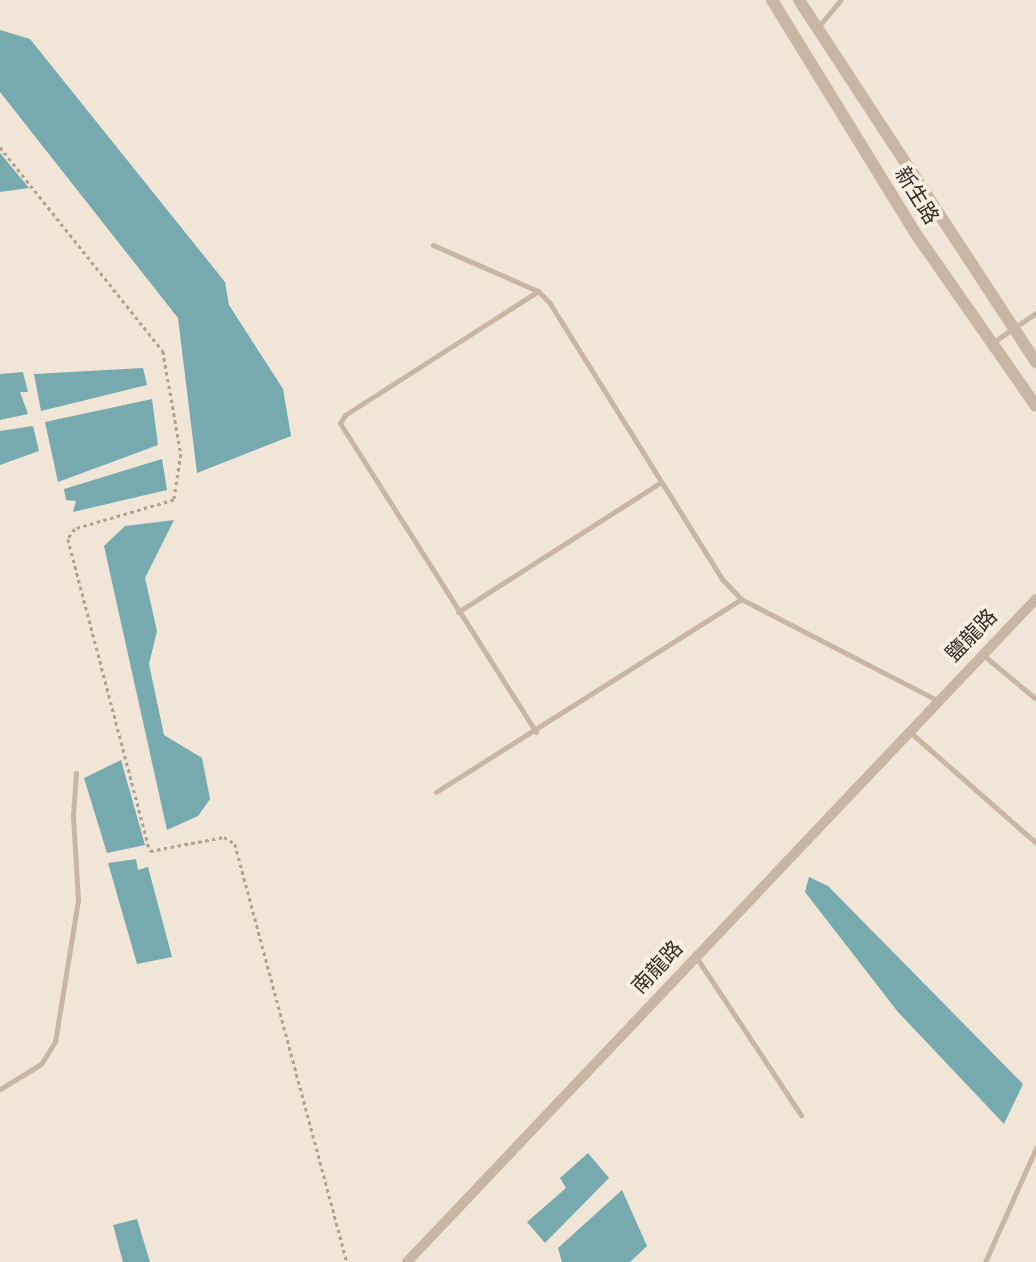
<!DOCTYPE html>
<meta charset="utf-8">
<style>
body{margin:0}
#map{position:relative;width:1036px;height:1262px;overflow:hidden;background:#f1e5d7;font-family:"Varela Round","Noto Sans TC",sans-serif}
div>[style]{position:absolute}
.water>*{inset:0;background:#76aaae}
.path>*{height:2.5px;margin-top:-1.25px;transform-origin:0;background:repeating-linear-gradient(90deg,#b49f8d 0 3.5px,transparent 0 7px)}
.service>*{height:5px;margin:-2.5px;padding:0 2.5px;transform-origin:2.5px;border-radius:2.5px;background:#c9b5a3}
.minor>*{height:10px;margin:-5px;padding:0 5px;transform-origin:5px;border-radius:5px;background:#c9b5a3}
.tertiary>*{height:12px;margin:-6px;padding:0 6px;transform-origin:6px;border-radius:6px;background:#c9b5a3}
span{translate:-50% -50%;white-space:nowrap;text-align:center;line-height:1.15;-webkit-text-stroke:7px #f9efe3;paint-order:stroke}
.street-label{font-size:21px;color:#332a25}
</style>
<div id="map">
<div class="water">
<div style="clip-path:polygon(0 30px,30px 39px,225px 282px,229px 305px,283px 389px,291px 436px,197px 473px,178px 318px,0 92px)"></div>
<div style="clip-path:polygon(0 153px,29px 188px,0 192px)"></div>
<div style="clip-path:polygon(143px 368px,147px 385px,41px 411px,34px 374px)"></div>
<div style="clip-path:polygon(23px 372px,28px 392px,20px 392px,28px 414px,0 420px,0 374px)"></div>
<div style="clip-path:polygon(152px 399px,158px 445px,58px 482px,45px 422px)"></div>
<div style="clip-path:polygon(33px 426px,39px 451px,0 465px,0 431px)"></div>
<div style="clip-path:polygon(162px 459px,167px 490px,73px 512px,76px 501px,66px 500px,64px 489px)"></div>
<div style="clip-path:polygon(174px 520px,145px 578px,157px 631px,149px 664px,164px 735px,202px 758px,210px 799px,198px 816px,167px 830px,104px 546px,125px 526px)"></div>
<div style="clip-path:polygon(121px 760px,145px 845px,107px 853px,84px 778px)"></div>
<div style="clip-path:polygon(136px 859px,138px 870px,148px 867px,172px 957px,137px 964px,108px 863px)"></div>
<div style="clip-path:polygon(809px 877px,828px 886px,1023px 1084px,1004px 1124px,898px 1012px,805px 892px)"></div>
<div style="clip-path:polygon(588px 1153px,609px 1178px,545px 1243px,527px 1222px,566px 1188px,560px 1178px)"></div>
<div style="clip-path:polygon(622px 1190px,647px 1246px,630px 1262px,562px 1262px,558px 1248px)"></div>
<div style="clip-path:polygon(137px 1219px,150px 1262px,123px 1262px,113px 1225px)"></div>
</div>
<div class="path">
<div style="left:0;top:147px;width:261px;rotate:51.4deg"></div>
<div style="left:163px;top:351px;width:105px;rotate:80.1deg"></div>
<div style="left:181px;top:454px;width:47px;rotate:98.7deg"></div>
<div style="left:174px;top:500px;width:103px;rotate:163.7deg"></div>
<div style="left:75px;top:529px;width:12px;rotate:125deg"></div>
<div style="left:68px;top:539px;width:323px;rotate:75.3deg"></div>
<div style="left:150px;top:851px;width:75px;rotate:-10.7deg"></div>
<div style="left:224px;top:837px;width:13px;rotate:32deg"></div>
<div style="left:235px;top:844px;width:433px;rotate:75deg"></div>
</div>
<div class="service">
<div style="left:818px;top:27px;width:35px;rotate:-50deg"></div>
<div style="left:433px;top:245px;width:115px;rotate:23.7deg"></div>
<div style="left:538px;top:291px;width:16px;rotate:45deg"></div>
<div style="left:549px;top:302px;width:327px;rotate:58deg"></div>
<div style="left:722px;top:579px;width:28px;rotate:46deg"></div>
<div style="left:741px;top:599px;width:220px;rotate:27.3deg"></div>
<div style="left:992px;top:343px;width:53px;rotate:-34.3deg"></div>
<div style="left:458px;top:612px;width:241px;rotate:-32.6deg"></div>
<div style="left:982px;top:654px;width:70px;rotate:39.8deg"></div>
<div style="left:536px;top:732px;width:366px;rotate:-122.4deg"></div>
<div style="left:340px;top:423px;width:9px;rotate:-58deg"></div>
<div style="left:345px;top:415px;width:229px;rotate:-32.7deg"></div>
<div style="left:911px;top:733px;width:167px;rotate:41.3deg"></div>
<div style="left:436px;top:792px;width:361px;rotate:-32.3deg"></div>
<div style="left:696px;top:957px;width:190px;rotate:56.4deg"></div>
<div style="left:0;top:1089px;width:48px;rotate:-31.4deg"></div>
<div style="left:41px;top:1064px;width:26px;rotate:-58deg"></div>
<div style="left:55px;top:1042px;width:144px;rotate:-80.8deg"></div>
<div style="left:78px;top:900px;width:85px;rotate:-93.4deg"></div>
<div style="left:73px;top:815px;width:42px;rotate:-85.9deg"></div>
<div style="left:985px;top:1262px;width:125px;rotate:-65.9deg"></div>
</div>
<div class="minor">
<div style="left:407px;top:1262px;width:914px;rotate:-46.51deg"></div>
</div>
<div class="tertiary">
<div style="left:772px;top:0;width:278px;rotate:58.4deg"></div>
<div style="left:918px;top:237px;width:206px;rotate:55.1deg"></div>
<div style="left:799px;top:0;width:433px;rotate:56.8deg"></div>
</div>
<div class="street-label">
<span style="left:916px;top:196px;rotate:58deg">新生路</span>
<span style="left:972px;top:636px;rotate:-46deg">鹽龍路</span>
<span style="left:658px;top:968px;rotate:-47deg">南龍路</span>
</div>
</div>
